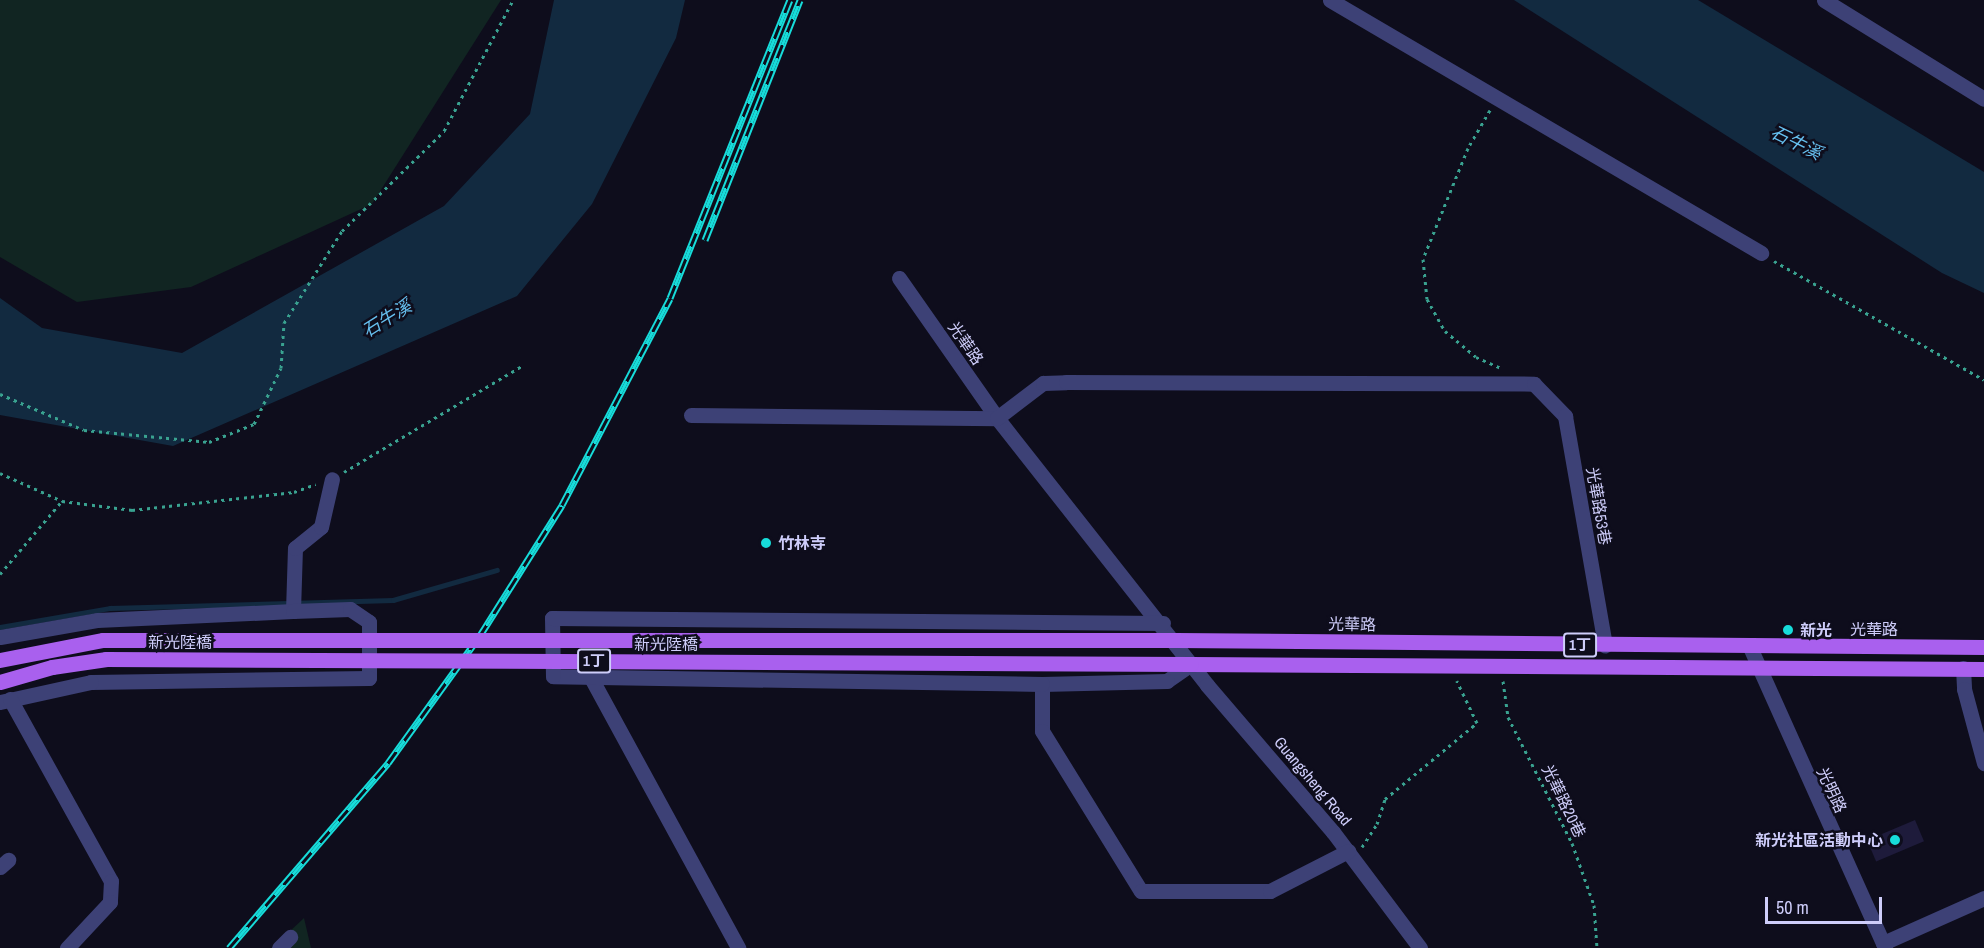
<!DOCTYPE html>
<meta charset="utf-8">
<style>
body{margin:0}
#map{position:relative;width:1984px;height:948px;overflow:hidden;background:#0e0d1c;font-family:"Archivo Narrow","Noto Sans TC",sans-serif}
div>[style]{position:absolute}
.green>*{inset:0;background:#112522}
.water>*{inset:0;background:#122a40}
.stream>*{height:4.5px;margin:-2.25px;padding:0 2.25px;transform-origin:2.25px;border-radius:2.25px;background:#122a40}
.building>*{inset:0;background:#1e1b3b;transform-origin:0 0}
.path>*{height:3px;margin-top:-1.5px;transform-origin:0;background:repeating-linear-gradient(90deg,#39a290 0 3px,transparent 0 7.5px)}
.minor>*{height:15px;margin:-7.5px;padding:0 7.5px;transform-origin:7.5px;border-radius:7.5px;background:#3d4176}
.major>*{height:15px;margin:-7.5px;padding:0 7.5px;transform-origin:7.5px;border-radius:7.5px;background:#a960ee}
.rail>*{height:7px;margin-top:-3.5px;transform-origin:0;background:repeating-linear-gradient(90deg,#0e0d1c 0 14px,#17dcda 0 28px);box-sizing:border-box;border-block:2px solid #17dcda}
.major-bridge>*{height:15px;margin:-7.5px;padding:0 7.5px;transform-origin:7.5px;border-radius:7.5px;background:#a960ee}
.dots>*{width:16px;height:16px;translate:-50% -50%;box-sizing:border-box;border:3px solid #0e0d1c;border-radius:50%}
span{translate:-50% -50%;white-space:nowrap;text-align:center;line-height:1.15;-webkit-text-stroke:5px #0e0d1c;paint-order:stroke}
.shield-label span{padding:2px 4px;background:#0e0d1c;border:2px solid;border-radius:4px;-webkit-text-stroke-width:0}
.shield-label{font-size:15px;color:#cecdfa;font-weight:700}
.street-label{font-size:16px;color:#cecdfa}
.poi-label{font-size:16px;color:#cecdfa;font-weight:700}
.left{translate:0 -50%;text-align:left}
.right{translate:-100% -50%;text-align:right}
.water-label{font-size:18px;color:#66bfef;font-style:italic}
.scale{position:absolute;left:1765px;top:897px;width:117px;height:27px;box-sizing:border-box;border:3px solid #cecdfa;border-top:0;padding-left:8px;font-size:18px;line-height:21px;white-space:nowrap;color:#cecdfa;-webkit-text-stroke:4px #0e0d1c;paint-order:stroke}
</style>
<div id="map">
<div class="green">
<div style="clip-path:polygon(0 0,501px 0,372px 204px,191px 287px,77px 302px,0 257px)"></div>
<div style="clip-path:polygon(304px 918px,311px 948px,272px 948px)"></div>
</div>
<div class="water">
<div style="clip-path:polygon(554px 0,685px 0,676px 38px,592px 204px,517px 296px,173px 446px,0 415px,0 298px,42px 328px,182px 353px,444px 206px,530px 114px)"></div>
<div style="clip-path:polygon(1514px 0,1698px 0,1984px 172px,1984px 293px,1942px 273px)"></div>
</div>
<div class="stream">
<div style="left:0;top:627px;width:112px;rotate:-9.8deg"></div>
<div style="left:110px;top:608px;width:283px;rotate:-1.6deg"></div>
<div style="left:393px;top:600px;width:108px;rotate:-16.1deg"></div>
</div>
<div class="building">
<div style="left:1915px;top:820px;width:23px;height:52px;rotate:67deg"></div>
</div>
<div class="path">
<div style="left:1490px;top:110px;width:44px;rotate:120.1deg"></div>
<div style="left:1468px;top:148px;width:120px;rotate:112.1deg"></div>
<div style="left:1423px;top:259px;width:40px;rotate:84.3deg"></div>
<div style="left:1427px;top:299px;width:37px;rotate:61deg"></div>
<div style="left:1445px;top:331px;width:40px;rotate:40deg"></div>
<div style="left:1476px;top:357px;width:27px;rotate:24deg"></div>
<div style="left:1774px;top:261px;width:241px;rotate:29.5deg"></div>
<div style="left:0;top:394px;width:91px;rotate:23.2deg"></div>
<div style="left:84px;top:430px;width:126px;rotate:5.5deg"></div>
<div style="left:209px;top:442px;width:48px;rotate:-21.8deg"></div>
<div style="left:254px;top:424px;width:62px;rotate:-64.3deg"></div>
<div style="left:281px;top:368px;width:45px;rotate:-86.2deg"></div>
<div style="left:284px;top:323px;width:109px;rotate:-57.8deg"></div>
<div style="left:342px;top:231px;width:143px;rotate:-44.4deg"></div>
<div style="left:444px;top:131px;width:148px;rotate:-62.2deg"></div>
<div style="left:344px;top:472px;width:207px;rotate:-30.8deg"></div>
<div style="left:0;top:473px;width:68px;rotate:24.3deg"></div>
<div style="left:62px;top:501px;width:71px;rotate:7.3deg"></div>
<div style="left:132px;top:510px;width:163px;rotate:-6.3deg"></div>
<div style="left:294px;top:492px;width:23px;rotate:-20deg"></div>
<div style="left:0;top:574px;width:96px;rotate:-49.7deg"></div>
<div style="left:1503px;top:681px;width:36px;rotate:82deg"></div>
<div style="left:1508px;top:717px;width:141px;rotate:63.1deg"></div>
<div style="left:1572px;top:843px;width:66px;rotate:70.5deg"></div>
<div style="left:1594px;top:905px;width:43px;rotate:86deg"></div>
<div style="left:1362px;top:847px;width:27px;rotate:-57deg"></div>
<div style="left:1377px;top:824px;width:26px;rotate:-72deg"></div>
<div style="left:1385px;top:799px;width:119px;rotate:-39.6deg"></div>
<div style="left:1477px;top:723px;width:47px;rotate:-115.5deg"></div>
</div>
<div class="minor">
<div style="left:1330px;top:0;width:500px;rotate:30.4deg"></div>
<div style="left:1824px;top:0;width:188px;rotate:31.7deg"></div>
<div style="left:899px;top:278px;width:171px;rotate:55deg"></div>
<div style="left:997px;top:418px;width:340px;rotate:51.8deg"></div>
<div style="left:1207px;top:685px;width:194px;rotate:49.4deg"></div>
<div style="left:1333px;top:832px;width:145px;rotate:53.1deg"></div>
<div style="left:691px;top:415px;width:306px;rotate:0.6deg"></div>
<div style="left:997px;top:418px;width:58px;rotate:-37.3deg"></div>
<div style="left:1043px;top:383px;width:23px;rotate:-2deg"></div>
<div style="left:1066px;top:382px;width:468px;rotate:0.2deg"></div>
<div style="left:1534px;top:384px;width:45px;rotate:45.9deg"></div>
<div style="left:1565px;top:416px;width:233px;rotate:80.1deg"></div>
<div style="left:293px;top:611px;width:63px;rotate:-88.2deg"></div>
<div style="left:295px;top:548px;width:33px;rotate:-39deg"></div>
<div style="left:321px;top:527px;width:49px;rotate:-77.1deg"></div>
<div style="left:0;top:637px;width:98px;rotate:-9.9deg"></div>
<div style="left:97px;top:620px;width:196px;rotate:-2.6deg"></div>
<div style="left:293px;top:611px;width:57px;rotate:-2deg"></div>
<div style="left:350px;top:609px;width:23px;rotate:34deg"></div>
<div style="left:369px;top:622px;width:56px;rotate:90deg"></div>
<div style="left:369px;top:678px;width:278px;rotate:179.2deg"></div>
<div style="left:91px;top:682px;width:93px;rotate:167.6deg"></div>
<div style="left:1749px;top:645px;width:332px;rotate:65.8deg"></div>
<div style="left:1191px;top:664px;width:29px;rotate:145deg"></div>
<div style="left:1167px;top:681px;width:125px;rotate:178.6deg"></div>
<div style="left:1042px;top:684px;width:47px;rotate:90deg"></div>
<div style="left:1042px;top:731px;width:188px;rotate:58.3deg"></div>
<div style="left:1141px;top:891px;width:129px"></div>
<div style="left:1270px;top:891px;width:88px;rotate:-27.1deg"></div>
<div style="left:1963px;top:668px;width:21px;rotate:87deg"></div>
<div style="left:1964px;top:689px;width:77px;rotate:74.9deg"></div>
<div style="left:590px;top:676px;width:310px;rotate:61.4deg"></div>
<div style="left:1042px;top:684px;width:489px;rotate:-179.1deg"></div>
<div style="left:553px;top:676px;width:58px;rotate:-91deg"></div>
<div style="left:552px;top:618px;width:611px;rotate:0.47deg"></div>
<div style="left:10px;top:699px;width:208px;rotate:61deg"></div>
<div style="left:111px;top:881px;width:21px;rotate:93deg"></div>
<div style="left:110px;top:902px;width:63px;rotate:133.1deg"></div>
<div style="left:0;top:867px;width:11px;rotate:-41deg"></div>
<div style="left:1883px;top:943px;width:111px;rotate:-24deg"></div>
<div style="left:279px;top:948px;width:16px;rotate:-45deg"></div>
</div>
<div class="major">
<div style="left:1176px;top:640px;width:808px;rotate:0.5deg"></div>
<div style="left:1191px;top:664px;width:793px;rotate:0.36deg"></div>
</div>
<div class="rail">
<div style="left:705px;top:240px;width:258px;rotate:-68.4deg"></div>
<div style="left:229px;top:948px;width:244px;rotate:-49.3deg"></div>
<div style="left:388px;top:763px;width:155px;rotate:-54.2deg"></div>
<div style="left:479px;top:637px;width:156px;rotate:-57.8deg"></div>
<div style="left:562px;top:505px;width:233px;rotate:-62.4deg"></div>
<div style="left:670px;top:298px;width:321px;rotate:-68.1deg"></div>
</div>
<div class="major-bridge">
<div style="left:0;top:660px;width:105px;rotate:-11deg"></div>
<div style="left:103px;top:640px;width:1073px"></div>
<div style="left:0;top:682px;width:54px;rotate:-16.1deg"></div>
<div style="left:52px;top:667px;width:55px;rotate:-8.4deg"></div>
<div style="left:106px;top:659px;width:1085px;rotate:0.26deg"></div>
</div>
<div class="dots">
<div style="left:766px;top:543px;background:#17dcda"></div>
<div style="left:1788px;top:630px;background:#17dcda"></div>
<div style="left:1895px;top:840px;background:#17dcda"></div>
</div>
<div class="shield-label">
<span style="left:1580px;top:645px">1丁</span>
<span style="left:594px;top:661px">1丁</span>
</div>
<div class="street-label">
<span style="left:966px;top:343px;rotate:55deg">光華路</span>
<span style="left:1599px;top:506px;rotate:80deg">光華路53巷</span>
<span style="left:1352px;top:624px;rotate:1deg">光華路</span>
<span style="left:1874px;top:629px">光華路</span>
<span style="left:180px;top:642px">新光陸橋</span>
<span style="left:666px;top:644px">新光陸橋</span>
<span style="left:1313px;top:781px;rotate:50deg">Guangsheng Road</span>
<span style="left:1832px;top:790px;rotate:65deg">光明路</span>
<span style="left:1564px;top:801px;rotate:64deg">光華路20巷</span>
</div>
<div class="poi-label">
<span class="left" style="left:778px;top:543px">竹林寺</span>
<span class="left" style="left:1800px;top:630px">新光</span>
<span class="right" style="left:1883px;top:840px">新光社區活動中心</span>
</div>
<div class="water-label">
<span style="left:1796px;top:143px;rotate:26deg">石牛溪</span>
<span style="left:387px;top:319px;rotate:-32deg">石牛溪</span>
</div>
<div class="scale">50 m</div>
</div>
